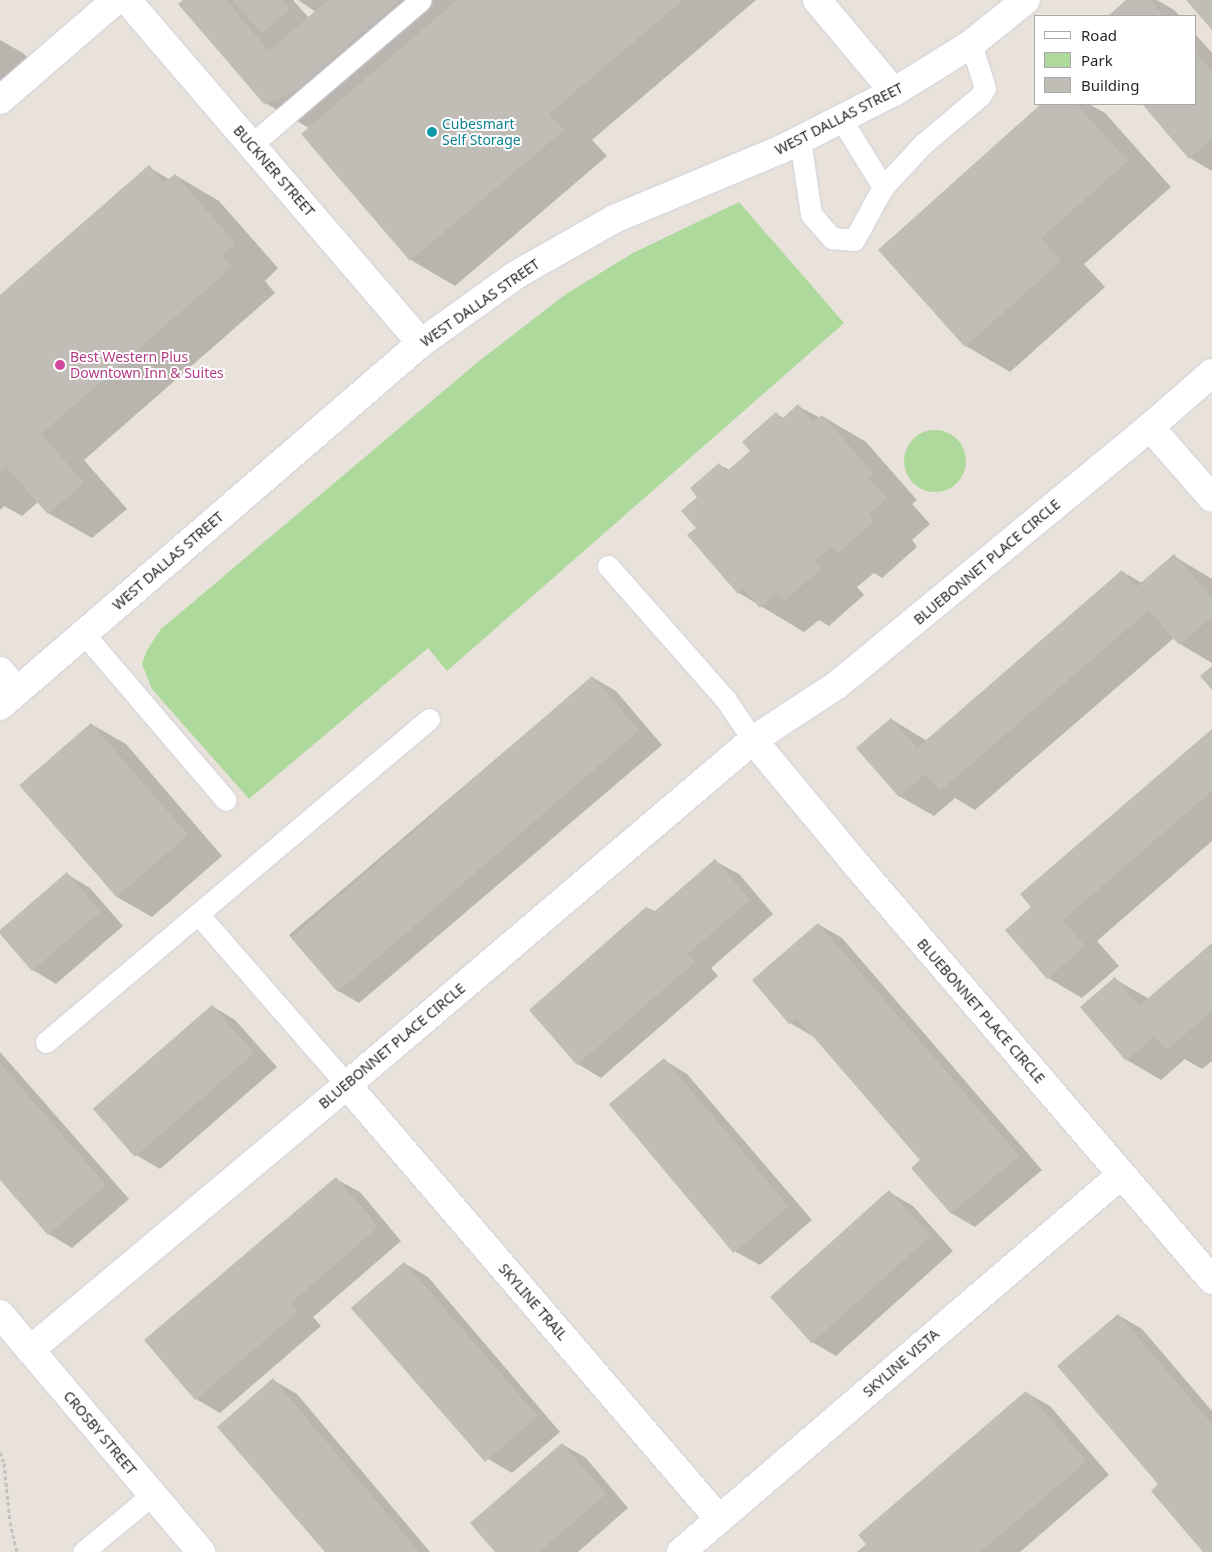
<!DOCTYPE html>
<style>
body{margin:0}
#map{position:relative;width:1212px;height:1552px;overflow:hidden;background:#e8e2da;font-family:"Noto Sans",sans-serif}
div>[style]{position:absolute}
.green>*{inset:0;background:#aed99c}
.round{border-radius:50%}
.shadow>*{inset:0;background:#0003}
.building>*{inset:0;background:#c0bcb6;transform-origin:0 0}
.path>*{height:3px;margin-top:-1.5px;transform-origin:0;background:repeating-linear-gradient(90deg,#c3c3c3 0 4px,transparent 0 6.5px)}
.roads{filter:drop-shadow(0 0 1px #cfd1de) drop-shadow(0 0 1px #cfd1de)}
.service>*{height:21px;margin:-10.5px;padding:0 10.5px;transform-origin:10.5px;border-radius:10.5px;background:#fff}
.minor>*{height:28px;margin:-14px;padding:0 14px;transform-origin:14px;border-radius:14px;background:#fff}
.secondary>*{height:28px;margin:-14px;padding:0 14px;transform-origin:14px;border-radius:14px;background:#fff}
.dots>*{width:14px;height:14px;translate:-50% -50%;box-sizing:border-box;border:2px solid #fff;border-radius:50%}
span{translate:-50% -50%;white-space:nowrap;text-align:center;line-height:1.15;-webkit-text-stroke:4px #fff;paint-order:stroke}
.street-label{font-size:14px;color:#272727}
.culture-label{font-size:14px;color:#0d838f}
.left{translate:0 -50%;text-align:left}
.hotel-label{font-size:14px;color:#b23c85}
.legend{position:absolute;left:1034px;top:15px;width:162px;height:90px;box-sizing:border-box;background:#fff;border:1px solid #a9a9a9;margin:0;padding:6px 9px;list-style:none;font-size:15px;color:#272727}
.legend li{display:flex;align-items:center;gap:10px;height:25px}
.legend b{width:25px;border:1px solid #a9a9a9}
</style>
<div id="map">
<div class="green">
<div style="clip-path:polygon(739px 202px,844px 323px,447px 671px,428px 648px,249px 799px,152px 689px,142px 664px,147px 650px,161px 629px,479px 361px,566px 294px,633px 253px)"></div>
<div class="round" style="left:904px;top:430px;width:62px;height:62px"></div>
</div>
<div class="shadow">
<div style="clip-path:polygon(185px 0,293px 0,309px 18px,316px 12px,298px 0,756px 0,592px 140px,607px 156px,455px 286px,411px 260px,303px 134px,309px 128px,265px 103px)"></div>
<div style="clip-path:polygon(1128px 0,1157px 0,1174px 10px,1180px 16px,1109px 16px)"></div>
<div style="clip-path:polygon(1196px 35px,1212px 53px,1212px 171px,1190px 158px,1143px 104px,1196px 104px)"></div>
<div style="clip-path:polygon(0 40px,23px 53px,43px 75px,0 112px)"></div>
<div style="clip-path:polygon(1043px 104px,1089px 104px,1105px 113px,1171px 187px,1084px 264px,1105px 287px,1010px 372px,966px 346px,880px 250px)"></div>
<div style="clip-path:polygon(149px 167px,170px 180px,175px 175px,219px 201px,278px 268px,265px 281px,275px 293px,84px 460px,127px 509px,92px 538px,48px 513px,38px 502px,22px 516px,4px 506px,0 510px,0 297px)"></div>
<div style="clip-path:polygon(798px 406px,820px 418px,822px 416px,866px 442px,917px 500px,912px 504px,930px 524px,912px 540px,917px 547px,882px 578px,874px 573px,857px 587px,864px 595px,829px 626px,819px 620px,804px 632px,739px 593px,698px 528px,699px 497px,719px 465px,730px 470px,751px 451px,776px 414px,784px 418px)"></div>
<div style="clip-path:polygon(1174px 556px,1212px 579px,1212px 663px,1180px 644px,1174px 638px,975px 810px,955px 798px,934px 816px,899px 796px,891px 719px,927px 741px,1123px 572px,1142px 583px)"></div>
<div style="clip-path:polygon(592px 677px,616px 691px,662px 745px,359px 1003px,335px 989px,289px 935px)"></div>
<div style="clip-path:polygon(91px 724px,126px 744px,222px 856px,152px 917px,117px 897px)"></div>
<div style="clip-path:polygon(1212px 731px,1212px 841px,1097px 941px,1119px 966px,1082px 998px,1048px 978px,1033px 907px)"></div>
<div style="clip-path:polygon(715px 861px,739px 874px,773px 914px,711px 968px,718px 976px,601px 1078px,578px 1064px,655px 913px)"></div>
<div style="clip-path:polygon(67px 874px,90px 888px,123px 926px,56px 984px,33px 970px,0 932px)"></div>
<div style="clip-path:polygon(818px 924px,842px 938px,1042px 1170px,975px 1227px,951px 1213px,922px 1160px,814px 1037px,790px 1023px,753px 980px)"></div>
<div style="clip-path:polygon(1212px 944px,1212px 1061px,1202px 1069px,1185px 1059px,1161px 1080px,1127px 1060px,1115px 979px,1149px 999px)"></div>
<div style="clip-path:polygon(212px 1006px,235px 1020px,277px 1067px,160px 1169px,136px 1155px,95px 1109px)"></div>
<div style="clip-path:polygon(0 1052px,129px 1199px,72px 1248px,49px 1234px,0 1178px)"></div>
<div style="clip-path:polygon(664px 1060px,687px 1074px,812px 1220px,760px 1265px,736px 1252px)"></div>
<div style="clip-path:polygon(336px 1179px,360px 1192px,401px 1241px,313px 1317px,321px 1326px,220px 1413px,196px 1399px)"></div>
<div style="clip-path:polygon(889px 1192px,913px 1206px,953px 1251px,836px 1356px,812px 1342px)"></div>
<div style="clip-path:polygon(404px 1263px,428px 1277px,560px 1432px,512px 1473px,488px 1459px,351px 1308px)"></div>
<div style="clip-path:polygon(1118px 1315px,1142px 1329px,1212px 1411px,1212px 1552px,1205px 1552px,1160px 1484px)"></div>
<div style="clip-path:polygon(273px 1380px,297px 1394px,430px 1552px,327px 1552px)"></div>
<div style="clip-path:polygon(1027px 1393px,1050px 1406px,1109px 1475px,1020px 1552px,859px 1552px)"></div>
<div style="clip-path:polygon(562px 1444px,586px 1458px,628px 1508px,578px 1552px,497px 1552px)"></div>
</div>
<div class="building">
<div style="clip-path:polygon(183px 0,226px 0,269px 51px,328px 0,400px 0,291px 94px,264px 104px,178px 4px)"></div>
<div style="clip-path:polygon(232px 0,282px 0,290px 9px,262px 33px)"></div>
<div style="clip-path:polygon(457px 0,683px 0,549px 114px,564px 130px,410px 261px,301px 134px)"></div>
<div style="clip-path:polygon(1126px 0,1150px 0,1164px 16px,1108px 16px)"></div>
<div style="clip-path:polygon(1186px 0,1212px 0,1212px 30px)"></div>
<div style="clip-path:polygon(1196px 53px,1212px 72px,1212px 139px,1189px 159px,1142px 104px,1196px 104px)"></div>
<div style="clip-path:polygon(1041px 104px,1076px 104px,1128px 161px,1041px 238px,1061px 261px,965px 347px,878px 250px)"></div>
<div style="clip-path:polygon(149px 165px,164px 183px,175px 174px,235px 243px,222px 255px,232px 267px,41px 434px,84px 483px,48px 514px,6px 467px,0 472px,0 295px)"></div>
<div style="clip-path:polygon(798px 404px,813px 422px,822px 415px,874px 474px,869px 478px,887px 498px,869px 514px,874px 521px,838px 553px,831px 547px,814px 561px,821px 569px,784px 601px,776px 593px,760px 608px,743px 589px,738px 594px,687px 535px,696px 528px,681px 511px,697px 497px,690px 488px,719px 463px,726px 472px,750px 451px,742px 442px,776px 412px,782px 419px)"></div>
<div style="clip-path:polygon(1174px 554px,1212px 598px,1212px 617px,1179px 645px,1149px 610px,940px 791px,925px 774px,899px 797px,856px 748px,891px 718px,917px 748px,1122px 570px,1136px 587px)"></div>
<div style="clip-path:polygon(1212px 666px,1212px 690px,1200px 676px)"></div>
<div style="left:592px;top:676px;width:72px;height:399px;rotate:49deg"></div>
<div style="left:91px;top:723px;width:148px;height:95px;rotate:49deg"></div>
<div style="clip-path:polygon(1212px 729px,1212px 791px,1063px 920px,1085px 946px,1047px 979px,1005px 930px,1031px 907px,1020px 894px)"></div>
<div style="clip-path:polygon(715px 859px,750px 900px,688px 954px,695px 962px,577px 1065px,529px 1010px,646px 907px,655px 911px)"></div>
<div style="clip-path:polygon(67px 872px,100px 912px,32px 971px,0 934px,0 930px)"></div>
<div style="clip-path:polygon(818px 923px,1019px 1156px,951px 1214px,911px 1168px,920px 1160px,797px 1018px,789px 1024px,752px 980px)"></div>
<div style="clip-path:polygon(1212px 943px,1212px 1011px,1167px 1050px,1155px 1036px,1126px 1061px,1080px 1007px,1115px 977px,1139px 1006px)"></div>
<div style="left:212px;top:1005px;width:64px;height:158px;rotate:49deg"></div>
<div style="left:664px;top:1058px;width:194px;height:72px;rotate:50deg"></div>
<div style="clip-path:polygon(0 1063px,106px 1185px,48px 1235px,0 1180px)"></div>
<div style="clip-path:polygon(336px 1177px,378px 1227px,291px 1303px,298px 1312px,195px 1400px,144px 1340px)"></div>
<div style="left:889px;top:1190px;width:62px;height:160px;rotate:48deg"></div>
<div style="left:404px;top:1262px;width:204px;height:70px;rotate:49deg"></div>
<div style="clip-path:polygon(1118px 1314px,1212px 1424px,1212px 1552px,1203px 1552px,1151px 1491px,1158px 1484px,1057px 1366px)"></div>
<div style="clip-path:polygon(273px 1378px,419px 1552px,325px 1552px,217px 1427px)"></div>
<div style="clip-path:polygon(1026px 1391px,1087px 1461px,980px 1552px,857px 1552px,866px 1544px,858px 1535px)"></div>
<div style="clip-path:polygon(562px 1443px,606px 1494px,539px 1552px,495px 1552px,470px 1523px)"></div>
</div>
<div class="path">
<div style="left:0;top:1452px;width:12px;rotate:70deg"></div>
<div style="left:4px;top:1463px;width:59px;rotate:84.2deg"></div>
<div style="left:10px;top:1522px;width:31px;rotate:77deg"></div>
</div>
<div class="roads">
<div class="service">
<div style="left:841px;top:119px;width:80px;rotate:58.3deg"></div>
<div style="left:800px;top:139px;width:76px;rotate:81.7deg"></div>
<div style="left:811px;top:214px;width:32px;rotate:49deg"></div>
<div style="left:832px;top:238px;width:22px;rotate:5deg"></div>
<div style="left:854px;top:240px;width:60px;rotate:-61.3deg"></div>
<div style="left:883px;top:187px;width:59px;rotate:-47.1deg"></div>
<div style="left:923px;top:144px;width:75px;rotate:-40.1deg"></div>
<div style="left:980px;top:96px;width:9px;rotate:-58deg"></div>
<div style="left:985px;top:88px;width:46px;rotate:-107.7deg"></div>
<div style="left:251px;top:145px;width:223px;rotate:-40.5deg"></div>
<div style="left:608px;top:566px;width:179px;rotate:48.6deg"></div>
<div style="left:726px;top:700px;width:48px;rotate:56deg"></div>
<div style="left:84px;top:634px;width:218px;rotate:49.5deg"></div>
<div style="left:198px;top:914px;width:227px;rotate:48.9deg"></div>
<div style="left:46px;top:1042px;width:501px;rotate:-40.14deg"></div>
<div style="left:83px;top:1552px;width:89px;rotate:-39.6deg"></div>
</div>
<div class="minor">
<div style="left:127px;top:0;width:452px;rotate:49.4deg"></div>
<div style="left:817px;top:0;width:120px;rotate:50.1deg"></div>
<div style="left:0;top:100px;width:153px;rotate:-40.8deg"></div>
<div style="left:1150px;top:427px;width:94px;rotate:48.9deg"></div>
<div style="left:0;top:671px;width:26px;rotate:50deg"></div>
<div style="left:753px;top:740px;width:160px;rotate:50.3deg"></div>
<div style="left:855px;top:863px;width:549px;rotate:49.43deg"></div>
<div style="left:347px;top:1085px;width:572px;rotate:49.4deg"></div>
<div style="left:0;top:1314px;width:312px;rotate:49.8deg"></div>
<div style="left:30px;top:1350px;width:413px;rotate:-39.9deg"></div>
<div style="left:347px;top:1085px;width:533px;rotate:-40.36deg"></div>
<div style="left:753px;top:740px;width:100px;rotate:-33.2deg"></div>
<div style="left:837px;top:685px;width:406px;rotate:-39.5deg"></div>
<div style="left:1150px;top:427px;width:82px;rotate:-41.1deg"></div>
<div style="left:681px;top:1552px;width:579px;rotate:-40.59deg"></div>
</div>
<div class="secondary">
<div style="left:0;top:706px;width:556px;rotate:-40.77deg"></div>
<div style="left:421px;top:343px;width:117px;rotate:-35.6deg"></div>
<div style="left:516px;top:275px;width:113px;rotate:-29.7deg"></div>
<div style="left:614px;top:219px;width:180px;rotate:-22.6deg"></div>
<div style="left:780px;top:150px;width:128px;rotate:-27deg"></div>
<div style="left:894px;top:92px;width:91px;rotate:-31.9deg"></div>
<div style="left:971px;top:44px;width:70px;rotate:-38.7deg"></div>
</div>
</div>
<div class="dots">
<div style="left:432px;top:132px;background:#0f9aa8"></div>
<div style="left:60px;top:365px;background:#d1479c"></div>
</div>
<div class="street-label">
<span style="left:839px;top:119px;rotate:-27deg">WEST DALLAS STREET</span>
<span style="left:274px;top:171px;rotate:49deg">BUCKNER STREET</span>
<span style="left:480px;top:303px;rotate:-35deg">WEST DALLAS STREET</span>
<span style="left:168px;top:561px;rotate:-41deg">WEST DALLAS STREET</span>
<span style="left:987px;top:562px;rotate:-40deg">BLUEBONNET PLACE CIRCLE</span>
<span style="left:981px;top:1011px;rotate:49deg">BLUEBONNET PLACE CIRCLE</span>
<span style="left:392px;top:1046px;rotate:-40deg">BLUEBONNET PLACE CIRCLE</span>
<span style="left:533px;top:1302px;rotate:49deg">SKYLINE TRAIL</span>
<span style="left:901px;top:1363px;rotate:-41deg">SKYLINE VISTA</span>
<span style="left:100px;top:1433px;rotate:50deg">CROSBY STREET</span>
</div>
<div class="culture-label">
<span class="left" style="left:442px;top:132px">Cubesmart<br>Self Storage</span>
</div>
<div class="hotel-label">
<span class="left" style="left:70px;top:365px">Best Western Plus<br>Downtown Inn &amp; Suites</span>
</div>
<ul class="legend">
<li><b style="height:6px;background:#fff"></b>Road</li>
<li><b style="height:14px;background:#aed99c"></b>Park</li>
<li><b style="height:14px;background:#c0bcb6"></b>Building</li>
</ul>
</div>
